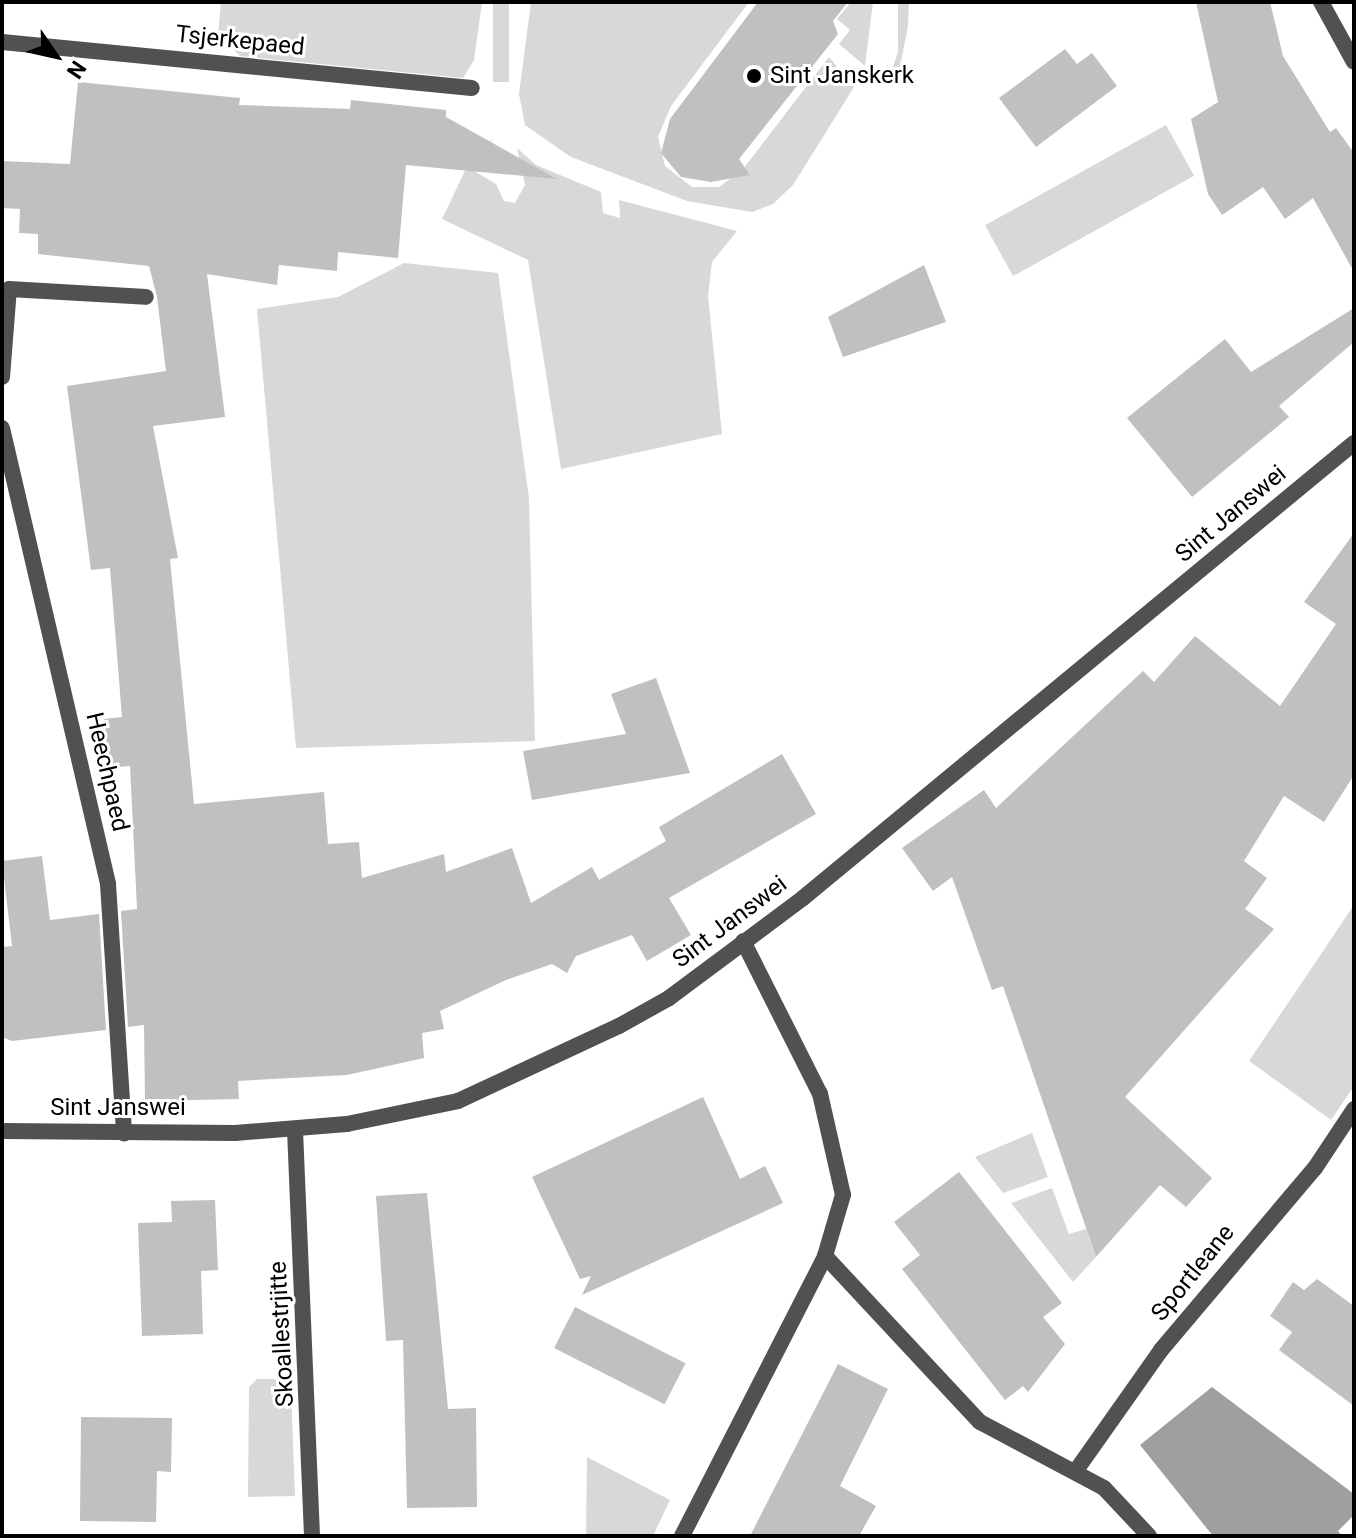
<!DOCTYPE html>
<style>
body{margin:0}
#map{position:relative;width:1356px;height:1538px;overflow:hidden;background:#fff;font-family:Roboto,sans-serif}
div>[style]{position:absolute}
.green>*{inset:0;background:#d8d8d8;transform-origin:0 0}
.water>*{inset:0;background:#9f9f9f}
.building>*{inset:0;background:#c0c0c0;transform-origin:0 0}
.street>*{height:16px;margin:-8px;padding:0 8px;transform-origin:8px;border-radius:8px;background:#515151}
.dots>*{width:22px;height:22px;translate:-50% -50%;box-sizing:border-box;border:4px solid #fff;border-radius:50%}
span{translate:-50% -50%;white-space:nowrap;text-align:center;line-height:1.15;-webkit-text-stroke:6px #fff;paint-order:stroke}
.street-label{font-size:24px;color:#000}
.poi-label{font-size:24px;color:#000}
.left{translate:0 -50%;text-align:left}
.frame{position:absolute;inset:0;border:4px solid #000;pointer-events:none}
.north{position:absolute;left:16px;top:16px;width:80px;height:80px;-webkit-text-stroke:6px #fff;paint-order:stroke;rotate:124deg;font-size:22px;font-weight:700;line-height:32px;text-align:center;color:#000}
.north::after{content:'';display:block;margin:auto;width:28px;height:36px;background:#000;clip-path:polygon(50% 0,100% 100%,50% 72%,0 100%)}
</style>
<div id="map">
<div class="green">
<div style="clip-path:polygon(221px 2px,482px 2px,474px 60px,463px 78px,240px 56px,218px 35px)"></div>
<div style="left:493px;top:2px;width:16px;height:80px"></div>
<div style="clip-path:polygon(531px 2px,749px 2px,671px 106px,658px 137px,665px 166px,692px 187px,719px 187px,743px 169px,829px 57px,854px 87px,793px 185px,773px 204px,752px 212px,687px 201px,571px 157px,525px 125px,519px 94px)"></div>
<div style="clip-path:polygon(851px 2px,873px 2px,865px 66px,839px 44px,850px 30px,837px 19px)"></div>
<div style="clip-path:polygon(898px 2px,909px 2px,908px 26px,899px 72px,888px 81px,898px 52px)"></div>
<div style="left:1166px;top:125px;width:58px;height:207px;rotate:61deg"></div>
<div style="clip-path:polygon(493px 139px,474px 171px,496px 184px,504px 201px,515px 203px,525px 185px,517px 148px,536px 165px,601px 192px,603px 213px,620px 218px,619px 200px,737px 231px,712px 262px,708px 296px,722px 434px,561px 469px,528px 260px,442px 219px,472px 156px)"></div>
<div style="clip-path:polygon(404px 263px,498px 273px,529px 498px,535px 741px,296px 748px,257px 309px,338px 297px)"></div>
<div style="clip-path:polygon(1354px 905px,1354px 1086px,1331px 1120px,1249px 1061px)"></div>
<div style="clip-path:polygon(1032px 1133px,1048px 1177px,1003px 1193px,975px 1157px)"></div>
<div style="clip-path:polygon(1052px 1188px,1069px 1234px,1086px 1229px,1096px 1257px,1073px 1282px,1011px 1203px)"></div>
<div style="clip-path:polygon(257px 1379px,275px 1379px,291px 1392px,295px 1496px,248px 1497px,249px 1387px)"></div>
<div style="clip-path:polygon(587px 1457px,670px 1500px,653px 1536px,586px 1536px)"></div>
</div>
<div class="water">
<div style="clip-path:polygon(1212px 1387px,1354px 1494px,1354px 1515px,1338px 1531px,1342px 1536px,1213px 1536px,1140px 1445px)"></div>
</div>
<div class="building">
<div style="clip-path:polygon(758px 2px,848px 2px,833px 21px,838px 34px,739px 159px,750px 175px,711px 182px,681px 177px,661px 153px,670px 119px)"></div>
<div style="clip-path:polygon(1196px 2px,1270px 2px,1283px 56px,1330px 132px,1336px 128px,1354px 153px,1354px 272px,1313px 198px,1285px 219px,1263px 187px,1222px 215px,1208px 194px,1191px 119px,1218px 102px)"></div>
<div style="clip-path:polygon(1065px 49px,1077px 64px,1092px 53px,1117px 86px,1036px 147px,999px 98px)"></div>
<div style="clip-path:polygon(78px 82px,240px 98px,239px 105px,350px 109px,351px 100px,446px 110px,446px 117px,557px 179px,406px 165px,398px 258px,338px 252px,337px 271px,279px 265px,277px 285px,207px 274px,225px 417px,153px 426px,178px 558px,170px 559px,194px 804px,324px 792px,328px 844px,359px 842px,362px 878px,444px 854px,446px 872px,512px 848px,531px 903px,592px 867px,599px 880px,666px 841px,659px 827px,782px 754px,816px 814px,669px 898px,691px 935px,647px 961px,632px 935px,576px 956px,567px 973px,552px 964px,506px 980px,440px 1011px,444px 1029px,422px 1033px,424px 1058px,347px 1075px,238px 1081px,239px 1099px,145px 1101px,144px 1025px,128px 1027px,121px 911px,137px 909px,130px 766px,109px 768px,104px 719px,122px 717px,110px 568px,91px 570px,67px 386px,166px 371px,157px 297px,149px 266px,38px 254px,38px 234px,19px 233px,20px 209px,2px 208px,2px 161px,70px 164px)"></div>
<div style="clip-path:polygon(924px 265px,946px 322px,843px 357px,828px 317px)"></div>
<div style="clip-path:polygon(1354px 308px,1354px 342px,1279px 406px,1289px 417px,1192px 497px,1127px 418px,1225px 339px,1251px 372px)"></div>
<div style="clip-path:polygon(1354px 533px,1354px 775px,1324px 822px,1284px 796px,1244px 861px,1267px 878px,1245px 909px,1274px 929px,1125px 1097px,1212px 1178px,1186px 1207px,1160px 1185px,1096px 1257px,1003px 986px,992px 990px,952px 877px,933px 891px,902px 848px,984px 790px,996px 808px,1143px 671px,1154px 682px,1195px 636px,1280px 706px,1336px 624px,1304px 602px)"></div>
<div style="clip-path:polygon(656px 678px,690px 773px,532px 800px,523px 751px,626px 734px,611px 694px)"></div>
<div style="clip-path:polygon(42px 856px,50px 920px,99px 914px,106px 1030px,12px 1041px,2px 1037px,2px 947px,12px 946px,2px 861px)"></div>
<div style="clip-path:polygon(703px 1097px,740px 1179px,765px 1166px,783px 1203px,582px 1295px,591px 1276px,580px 1279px,532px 1177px)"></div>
<div style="clip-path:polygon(959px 1172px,1062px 1303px,1043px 1317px,1065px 1344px,1028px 1392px,1023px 1386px,1005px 1400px,902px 1269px,920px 1255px,894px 1222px)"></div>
<div style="clip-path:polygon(427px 1193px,448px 1409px,476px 1408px,477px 1507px,407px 1508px,403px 1340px,386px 1341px,376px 1196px)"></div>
<div style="clip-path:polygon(215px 1200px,218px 1270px,201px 1271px,203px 1334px,142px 1336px,138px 1223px,172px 1222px,171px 1201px)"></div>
<div style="clip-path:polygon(1317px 1279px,1354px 1306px,1354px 1406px,1279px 1350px,1292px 1332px,1270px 1316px,1293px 1282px,1304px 1290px)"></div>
<div style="left:575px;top:1307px;width:124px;height:46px;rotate:27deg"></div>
<div style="clip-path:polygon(838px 1364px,888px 1389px,840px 1486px,876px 1506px,859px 1536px,750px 1536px)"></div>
<div style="clip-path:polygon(81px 1417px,172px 1418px,171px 1472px,157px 1471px,156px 1522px,80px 1521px)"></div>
</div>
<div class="street">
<div style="left:1321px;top:2px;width:68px;rotate:61.2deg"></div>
<div style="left:2px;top:42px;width:472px;rotate:5.6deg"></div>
<div style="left:2px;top:377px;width:88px;rotate:-85.5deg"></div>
<div style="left:9px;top:289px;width:137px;rotate:3.3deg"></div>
<div style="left:2px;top:428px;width:468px;rotate:76.9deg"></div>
<div style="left:108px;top:884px;width:250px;rotate:86.3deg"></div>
<div style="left:295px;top:1130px;width:406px;rotate:87.6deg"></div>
<div style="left:2px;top:1131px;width:233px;rotate:0.5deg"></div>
<div style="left:235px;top:1133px;width:112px;rotate:-4.6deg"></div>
<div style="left:347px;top:1124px;width:113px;rotate:-11.7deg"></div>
<div style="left:458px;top:1101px;width:178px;rotate:-25deg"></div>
<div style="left:619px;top:1026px;width:57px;rotate:-29.2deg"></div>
<div style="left:669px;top:998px;width:167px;rotate:-36.7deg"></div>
<div style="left:803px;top:898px;width:715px;rotate:-39.55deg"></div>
<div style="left:825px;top:1256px;width:227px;rotate:47deg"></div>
<div style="left:980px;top:1422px;width:140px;rotate:28deg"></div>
<div style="left:1104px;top:1488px;width:66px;rotate:46.8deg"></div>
<div style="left:1075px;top:1472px;width:149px;rotate:-54.8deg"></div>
<div style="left:1161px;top:1350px;width:238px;rotate:-49.8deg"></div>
<div style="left:1315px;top:1168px;width:71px;rotate:-56.5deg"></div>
<div style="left:682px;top:1536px;width:314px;rotate:-62.9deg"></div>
<div style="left:825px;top:1256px;width:64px;rotate:-73.6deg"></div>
<div style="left:843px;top:1195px;width:104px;rotate:-102.8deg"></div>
<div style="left:820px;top:1094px;width:171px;rotate:-116.7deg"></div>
</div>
<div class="dots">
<div style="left:754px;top:76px;background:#000"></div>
</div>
<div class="street-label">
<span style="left:240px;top:41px;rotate:6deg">Tsjerkepaed</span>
<span style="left:1231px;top:514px;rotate:-40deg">Sint Janswei</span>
<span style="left:107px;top:772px;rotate:77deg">Heechpaed</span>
<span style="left:730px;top:922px;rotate:-37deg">Sint Janswei</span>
<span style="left:118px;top:1108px">Sint Janswei</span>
<span style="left:1193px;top:1273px;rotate:-51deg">Sportleane</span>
<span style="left:282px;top:1334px;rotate:-93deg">Skoallestrjitte</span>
</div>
<div class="poi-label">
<span class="left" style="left:770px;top:76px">Sint Janskerk</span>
</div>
<div class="frame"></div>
<div class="north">N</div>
</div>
